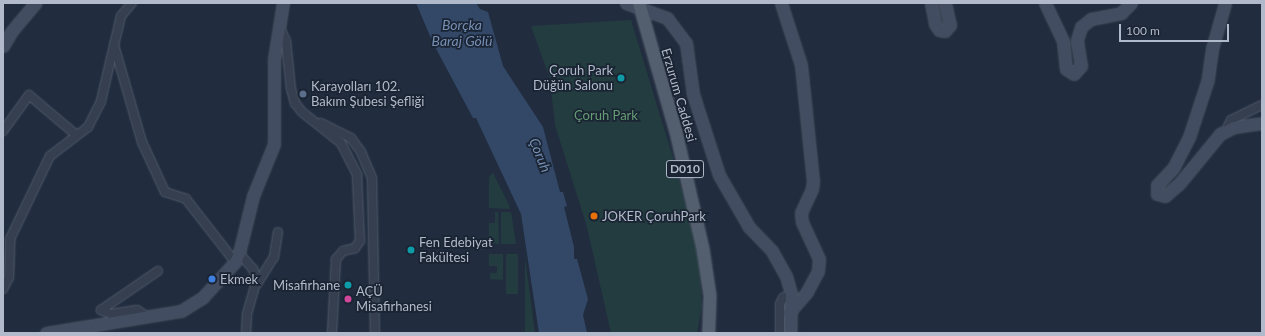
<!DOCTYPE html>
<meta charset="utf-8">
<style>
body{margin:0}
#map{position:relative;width:1265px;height:336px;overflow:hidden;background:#212d3f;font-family:Lato,sans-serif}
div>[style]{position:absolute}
.green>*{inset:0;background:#233c40;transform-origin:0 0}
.water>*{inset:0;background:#334767}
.roads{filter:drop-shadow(0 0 1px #505a69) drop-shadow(0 0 1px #505a69)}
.street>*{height:8px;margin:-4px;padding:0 4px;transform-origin:4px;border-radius:4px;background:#353f4f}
.secondary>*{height:11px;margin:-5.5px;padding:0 5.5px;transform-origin:5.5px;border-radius:5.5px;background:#434d62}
.primary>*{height:12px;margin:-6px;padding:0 6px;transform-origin:6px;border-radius:6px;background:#535e6f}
.dots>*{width:11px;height:11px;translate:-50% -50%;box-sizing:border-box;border:2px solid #1a2433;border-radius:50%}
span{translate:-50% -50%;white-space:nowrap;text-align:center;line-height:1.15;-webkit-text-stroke:3.5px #1a2433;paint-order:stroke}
.shield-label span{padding:1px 3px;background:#1a2433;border:1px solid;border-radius:3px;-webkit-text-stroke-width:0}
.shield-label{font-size:12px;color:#b1baca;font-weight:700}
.poi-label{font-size:13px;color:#b1baca}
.right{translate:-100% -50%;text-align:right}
.left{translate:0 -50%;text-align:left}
.street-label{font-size:13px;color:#b1baca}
.park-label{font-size:13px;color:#659d74}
.water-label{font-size:14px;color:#758eb4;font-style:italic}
.frame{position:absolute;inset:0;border:4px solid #b1baca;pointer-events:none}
.scale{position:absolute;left:1119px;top:24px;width:110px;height:18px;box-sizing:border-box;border:2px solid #b1baca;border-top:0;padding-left:5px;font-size:12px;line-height:14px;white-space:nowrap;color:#b1baca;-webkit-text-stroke:3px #1a2433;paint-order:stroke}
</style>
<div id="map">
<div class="green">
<div style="clip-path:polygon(631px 20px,674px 161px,699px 255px,702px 306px,697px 333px,611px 333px,587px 227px,555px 125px,550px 79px,531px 26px)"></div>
<div style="clip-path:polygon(493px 173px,509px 205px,510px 209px,489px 208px,489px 177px)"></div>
<div style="clip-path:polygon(495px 212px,498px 212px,499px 244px,489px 243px,489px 223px,495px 223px)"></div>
<div style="clip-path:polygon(501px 212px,511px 212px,516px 244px,501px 244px)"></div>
<div style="clip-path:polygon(489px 254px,503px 254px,503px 280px,490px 279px,490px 273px,497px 273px,497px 266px,489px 266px)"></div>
<div style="left:506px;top:254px;width:12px;height:40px"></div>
<div style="clip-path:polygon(525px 258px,535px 333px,525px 333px)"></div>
</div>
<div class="water">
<div style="clip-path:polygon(416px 3px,476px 3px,480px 9px,488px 12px,503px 66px,543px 127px,560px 192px,563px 192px,567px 206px,564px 207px,574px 247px,574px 259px,577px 259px,588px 299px,583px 315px,587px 333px,539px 333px,521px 214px,476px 118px,473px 118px,433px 43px)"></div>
</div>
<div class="roads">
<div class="street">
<div style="left:280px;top:28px;width:14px;rotate:65deg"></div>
<div style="left:286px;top:41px;width:48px;rotate:84.1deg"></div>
<div style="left:291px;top:89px;width:15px;rotate:74deg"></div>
<div style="left:295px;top:103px;width:11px;rotate:52deg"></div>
<div style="left:302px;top:112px;width:50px;rotate:38.5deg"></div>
<div style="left:341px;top:143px;width:36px;rotate:63deg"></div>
<div style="left:357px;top:175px;width:66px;rotate:87.4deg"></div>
<div style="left:360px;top:241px;width:9px;rotate:126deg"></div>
<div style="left:355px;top:248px;width:12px;rotate:166deg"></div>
<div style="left:343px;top:251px;width:11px;rotate:131deg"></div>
<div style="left:336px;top:259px;width:74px;rotate:93.1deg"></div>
<div style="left:114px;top:45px;width:101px;rotate:73.9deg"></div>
<div style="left:142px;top:142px;width:55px;rotate:65.3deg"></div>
<div style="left:165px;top:192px;width:22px;rotate:18deg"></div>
<div style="left:186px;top:199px;width:80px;rotate:52.1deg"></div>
<div style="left:321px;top:123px;width:34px;rotate:27deg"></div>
<div style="left:351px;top:138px;width:17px;rotate:54deg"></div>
<div style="left:361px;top:152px;width:28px;rotate:67deg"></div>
<div style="left:372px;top:178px;width:155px;rotate:88.9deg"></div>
<div style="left:1226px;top:130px;width:11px;rotate:-63deg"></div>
<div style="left:1231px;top:120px;width:34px;rotate:-26deg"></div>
<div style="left:3px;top:131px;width:44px;rotate:-54.2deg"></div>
<div style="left:29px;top:95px;width:60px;rotate:40.3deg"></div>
<div style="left:239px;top:253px;width:21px;rotate:49deg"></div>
<div style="left:253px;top:269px;width:11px;rotate:68deg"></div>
<div style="left:257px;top:279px;width:37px;rotate:106deg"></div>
<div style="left:247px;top:315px;width:18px;rotate:93deg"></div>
<div style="left:257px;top:284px;width:32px;rotate:-58deg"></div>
<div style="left:274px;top:257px;width:25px;rotate:-81deg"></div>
<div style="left:3px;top:289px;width:13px;rotate:-63deg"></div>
<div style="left:9px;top:277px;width:38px;rotate:-88deg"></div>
<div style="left:10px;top:239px;width:92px;rotate:-64.3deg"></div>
<div style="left:50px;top:156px;width:48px;rotate:-37.3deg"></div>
<div style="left:88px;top:127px;width:29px;rotate:-63deg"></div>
<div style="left:101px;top:101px;width:87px;rotate:-76.8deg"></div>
<div style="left:121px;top:16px;width:17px;rotate:-50deg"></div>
<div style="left:148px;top:317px;width:13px;rotate:-148deg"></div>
<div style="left:137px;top:310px;width:26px;rotate:171deg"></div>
<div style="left:111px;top:314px;width:11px;rotate:-158deg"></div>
<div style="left:101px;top:310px;width:69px;rotate:-34.4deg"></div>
<div style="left:780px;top:333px;width:29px;rotate:-90deg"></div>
<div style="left:780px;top:304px;width:7px;rotate:-63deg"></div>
<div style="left:783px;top:298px;width:9px;rotate:-27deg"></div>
</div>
<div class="secondary">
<div style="left:626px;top:3px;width:44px;rotate:20.1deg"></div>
<div style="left:667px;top:18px;width:31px;rotate:53deg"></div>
<div style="left:686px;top:43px;width:51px;rotate:82.2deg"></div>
<div style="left:693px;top:94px;width:85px;rotate:72.2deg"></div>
<div style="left:719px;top:175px;width:60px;rotate:60deg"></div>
<div style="left:749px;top:227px;width:33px;rotate:46deg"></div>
<div style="left:772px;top:251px;width:29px;rotate:61deg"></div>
<div style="left:786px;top:276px;width:19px;rotate:74deg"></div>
<div style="left:791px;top:294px;width:39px;rotate:91deg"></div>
<div style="left:781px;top:3px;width:65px;rotate:72.1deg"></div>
<div style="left:801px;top:65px;width:117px;rotate:84.1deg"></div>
<div style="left:813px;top:181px;width:8px;rotate:97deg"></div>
<div style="left:812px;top:189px;width:26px;rotate:115deg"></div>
<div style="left:801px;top:213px;width:9px;rotate:84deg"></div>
<div style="left:802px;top:222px;width:41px;rotate:65.3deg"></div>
<div style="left:819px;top:259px;width:12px;rotate:95deg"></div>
<div style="left:818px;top:271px;width:24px;rotate:118deg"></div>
<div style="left:807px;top:292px;width:28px;rotate:131deg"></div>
<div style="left:931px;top:3px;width:21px;rotate:79deg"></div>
<div style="left:935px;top:24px;width:7px;rotate:56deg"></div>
<div style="left:939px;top:30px;width:6px;rotate:9deg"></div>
<div style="left:945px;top:31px;width:8px;rotate:-50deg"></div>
<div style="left:950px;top:25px;width:23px;rotate:-103deg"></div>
<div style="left:1045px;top:3px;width:42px;rotate:64.7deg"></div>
<div style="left:1063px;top:41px;width:28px;rotate:84deg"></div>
<div style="left:1066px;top:69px;width:9px;rotate:32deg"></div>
<div style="left:1074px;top:74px;width:11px;rotate:-49deg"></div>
<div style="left:1081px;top:66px;width:26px;rotate:-99deg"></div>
<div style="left:1077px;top:40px;width:14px;rotate:-73deg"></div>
<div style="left:1081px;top:27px;width:13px;rotate:-39deg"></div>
<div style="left:1091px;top:19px;width:31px;rotate:-11deg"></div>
<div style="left:1121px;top:13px;width:14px;rotate:-45deg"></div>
<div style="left:1225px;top:3px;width:48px;rotate:105.8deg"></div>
<div style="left:1212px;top:49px;width:30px;rotate:98deg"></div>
<div style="left:1208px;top:79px;width:61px;rotate:108.1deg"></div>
<div style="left:1189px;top:137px;width:35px;rotate:117deg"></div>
<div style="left:1173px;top:168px;width:23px;rotate:133deg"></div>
<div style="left:1157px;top:185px;width:9px;rotate:90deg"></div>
<div style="left:1157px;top:194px;width:8px;rotate:14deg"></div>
<div style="left:1165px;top:196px;width:18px;rotate:-41deg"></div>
<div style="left:1179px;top:184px;width:65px;rotate:-50.6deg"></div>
<div style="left:1220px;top:134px;width:16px;rotate:-27deg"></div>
<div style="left:1234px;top:127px;width:28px;rotate:-8deg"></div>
<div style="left:3px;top:46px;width:16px;rotate:-60deg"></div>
<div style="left:11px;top:32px;width:38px;rotate:-50deg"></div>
<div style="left:46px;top:333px;width:137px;rotate:-9.3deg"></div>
<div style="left:181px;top:311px;width:26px;rotate:-32deg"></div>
<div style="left:203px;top:297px;width:47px;rotate:-47.6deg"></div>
<div style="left:235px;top:262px;width:10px;rotate:-66deg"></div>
<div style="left:239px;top:253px;width:59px;rotate:-76.2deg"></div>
<div style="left:253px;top:196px;width:56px;rotate:-68deg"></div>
<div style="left:274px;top:144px;width:85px;rotate:-90deg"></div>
<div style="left:274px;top:59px;width:57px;rotate:-80.9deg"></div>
</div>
<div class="primary">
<div style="left:639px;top:3px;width:134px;rotate:74deg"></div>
<div style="left:676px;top:132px;width:120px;rotate:77deg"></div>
<div style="left:703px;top:249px;width:48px;rotate:81.5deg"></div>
<div style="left:710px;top:296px;width:37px;rotate:92deg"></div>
</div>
</div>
<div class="dots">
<div style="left:621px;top:78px;background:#0f9aa8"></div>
<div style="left:303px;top:94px;background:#5c6f8a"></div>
<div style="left:594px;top:216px;background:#e8710a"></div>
<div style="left:411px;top:250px;background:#0f9aa8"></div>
<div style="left:212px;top:279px;background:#3f7fe0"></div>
<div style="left:348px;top:285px;background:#0f9aa8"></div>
<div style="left:348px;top:299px;background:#d1479c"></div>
</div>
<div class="shield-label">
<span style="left:685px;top:169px">D010</span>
</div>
<div class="poi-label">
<span class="right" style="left:613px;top:78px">Çoruh Park<br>Düğün Salonu</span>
<span class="left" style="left:311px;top:94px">Karayolları 102.<br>Bakım Şubesi Şefliği</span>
<span class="left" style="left:602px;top:216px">JOKER ÇoruhPark</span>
<span class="left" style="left:419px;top:250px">Fen Edebiyat<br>Fakültesi</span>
<span class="left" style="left:220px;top:279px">Ekmek</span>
<span class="right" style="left:340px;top:285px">Misafirhane</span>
<span class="left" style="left:356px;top:299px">AÇÜ<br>Misafirhanesi</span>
</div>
<div class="street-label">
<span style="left:679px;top:95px;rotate:74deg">Erzurum Caddesi</span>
</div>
<div class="park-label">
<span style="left:606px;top:115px">Çoruh Park</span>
</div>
<div class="water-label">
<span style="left:462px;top:33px">Borçka<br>Baraj Gölü</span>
<span style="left:540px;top:155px;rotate:68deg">Çoruh</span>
</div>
<div class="frame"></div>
<div class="scale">100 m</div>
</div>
